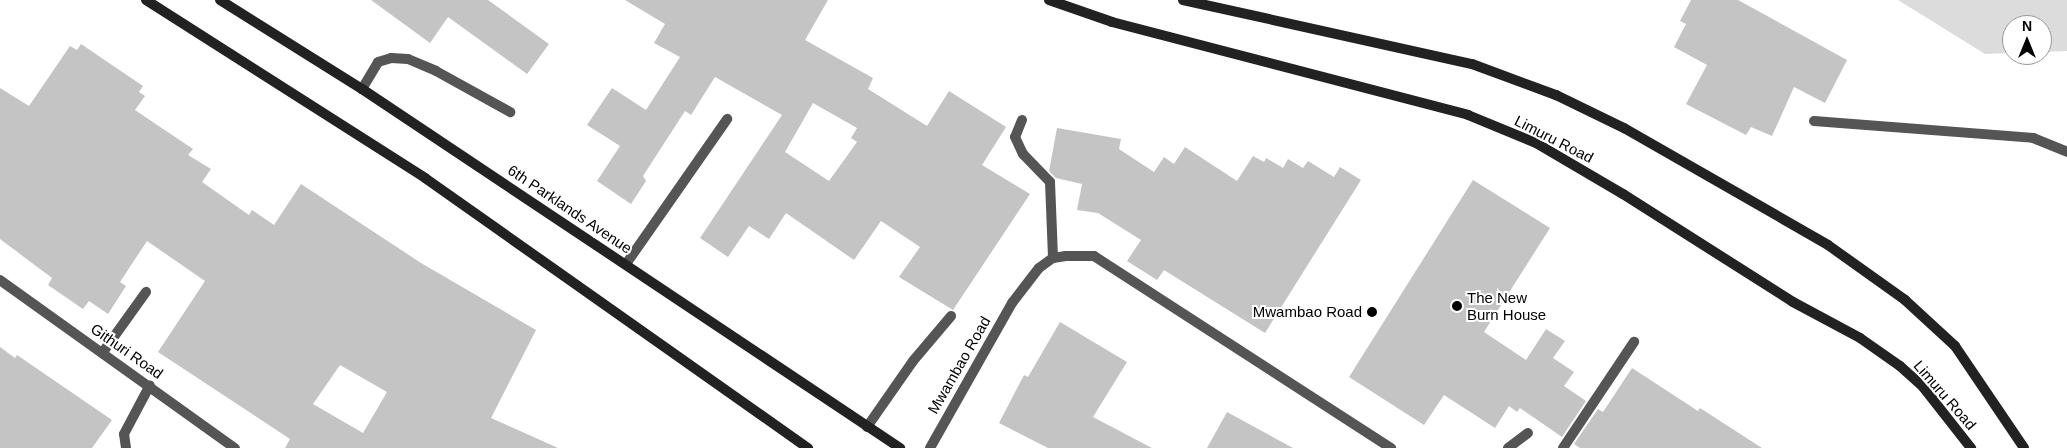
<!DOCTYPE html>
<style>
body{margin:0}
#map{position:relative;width:2067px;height:448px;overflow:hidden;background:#fff;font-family:Arial,sans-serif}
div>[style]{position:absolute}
.green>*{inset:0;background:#dcdcdc}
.building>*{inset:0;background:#c4c4c4}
.lane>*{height:10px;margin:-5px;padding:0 5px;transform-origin:5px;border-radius:5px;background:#555}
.street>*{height:10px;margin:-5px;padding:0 5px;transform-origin:5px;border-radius:5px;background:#555}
.secondary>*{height:10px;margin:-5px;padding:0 5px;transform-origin:5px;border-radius:5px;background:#222}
.dots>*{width:14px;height:14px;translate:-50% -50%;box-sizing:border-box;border:2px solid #fff;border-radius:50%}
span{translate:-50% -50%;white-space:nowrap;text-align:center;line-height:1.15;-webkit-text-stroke:4px #fff;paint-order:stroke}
.street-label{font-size:15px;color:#000}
.poi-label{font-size:15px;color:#000}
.left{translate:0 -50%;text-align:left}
.right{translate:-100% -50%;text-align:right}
.north{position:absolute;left:2002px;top:15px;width:50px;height:50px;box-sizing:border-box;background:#fff;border:1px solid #999;border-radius:50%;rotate:0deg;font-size:14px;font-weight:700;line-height:20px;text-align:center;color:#000}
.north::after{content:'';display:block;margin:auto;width:18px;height:22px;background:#000;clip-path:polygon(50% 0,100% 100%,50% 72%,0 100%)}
</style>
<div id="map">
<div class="green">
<div style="clip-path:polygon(1898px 0,2067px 0,2067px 51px,2042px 52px,2042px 25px,2012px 25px,2012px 53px,1985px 54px)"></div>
</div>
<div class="building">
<div style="clip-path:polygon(371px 0,488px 0,549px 44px,527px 74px,448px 17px,430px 43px)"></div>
<div style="clip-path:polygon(evenodd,625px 0,828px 0,805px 40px,873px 78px,868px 89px,927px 126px,949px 91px,1006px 127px,982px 165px,1030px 194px,953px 310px,899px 277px,920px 247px,881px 221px,854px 260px,786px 213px,769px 239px,749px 226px,728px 257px,700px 238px,782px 115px,715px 77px,691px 115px,685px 111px,643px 176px,646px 181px,631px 204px,597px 181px,620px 146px,587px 125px,612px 88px,646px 110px,680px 57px,654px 43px,665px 24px,625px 0,813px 103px,857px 128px,851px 138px,857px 142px,829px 181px,785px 152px,813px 103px)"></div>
<div style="clip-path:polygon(1691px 0,1738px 0,1847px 60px,1825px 103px,1794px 87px,1772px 136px,1751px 127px,1746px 135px,1686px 104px,1707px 65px,1674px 47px,1686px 24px,1680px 21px)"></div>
<div style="clip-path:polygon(evenodd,81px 44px,143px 86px,139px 92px,145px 96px,135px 110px,193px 149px,188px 155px,211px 169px,202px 182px,249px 215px,252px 210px,274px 225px,301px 184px,421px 263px,536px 330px,491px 418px,558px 448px,285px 448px,290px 439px,158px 352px,205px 281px,147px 241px,120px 282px,126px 286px,108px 314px,89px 301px,83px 309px,48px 285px,52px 278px,0 239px,0 88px,29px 106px,70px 46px,77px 50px,81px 44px,340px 365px,387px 392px,363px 433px,313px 404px,340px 365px)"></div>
<div style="clip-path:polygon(1057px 128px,1121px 139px,1119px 149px,1154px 172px,1164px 157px,1174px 164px,1185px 147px,1237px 181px,1253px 156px,1264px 162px,1266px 158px,1283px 168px,1288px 159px,1303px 168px,1308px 161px,1334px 177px,1340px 167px,1361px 180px,1265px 333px,1164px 270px,1157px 280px,1127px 261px,1141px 240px,1098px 213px,1077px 210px,1082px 184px,1056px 178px,1049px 171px)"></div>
<div style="clip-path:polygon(1473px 180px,1550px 228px,1484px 332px,1526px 360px,1546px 329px,1565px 341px,1553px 358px,1574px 372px,1564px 386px,1586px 401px,1562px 437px,1520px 408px,1517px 412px,1509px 406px,1495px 428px,1444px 395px,1424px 425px,1349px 377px)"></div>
<div style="clip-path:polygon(1060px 322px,1127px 362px,1093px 417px,1152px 448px,1048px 448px,999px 423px,1024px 375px,1028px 377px)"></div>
<div style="clip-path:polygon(0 347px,15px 358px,17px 355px,112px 420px,92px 448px,0 448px)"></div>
<div style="clip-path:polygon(1632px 368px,1698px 411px,1700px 408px,1762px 448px,1580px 448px,1574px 444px,1598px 409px,1603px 412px)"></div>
<div style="clip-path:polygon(1227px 412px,1293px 448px,1207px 448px)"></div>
</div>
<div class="lane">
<div style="left:362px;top:89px;width:31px;rotate:-59deg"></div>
<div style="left:378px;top:62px;width:14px;rotate:-17deg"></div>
<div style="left:391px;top:58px;width:17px;rotate:3deg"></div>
<div style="left:408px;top:59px;width:30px;rotate:23deg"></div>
<div style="left:436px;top:71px;width:85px;rotate:29deg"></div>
<div style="left:1022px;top:120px;width:18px;rotate:112deg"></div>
<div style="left:1015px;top:137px;width:19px;rotate:65deg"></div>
<div style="left:1023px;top:154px;width:39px;rotate:46deg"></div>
<div style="left:1050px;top:182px;width:76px;rotate:87.7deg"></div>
<div style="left:626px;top:264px;width:177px;rotate:-55.1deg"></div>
<div style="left:103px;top:352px;width:74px;rotate:-54.4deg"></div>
<div style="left:867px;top:427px;width:80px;rotate:-55.1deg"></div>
<div style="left:913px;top:361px;width:59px;rotate:-49.8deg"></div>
<div style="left:126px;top:448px;width:14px;rotate:-98deg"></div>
<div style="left:124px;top:434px;width:55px;rotate:-62deg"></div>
<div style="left:1508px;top:448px;width:25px;rotate:-37deg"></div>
<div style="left:1563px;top:448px;width:128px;rotate:-56.2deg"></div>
</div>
<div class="street">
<div style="left:1814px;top:121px;width:220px;rotate:4.4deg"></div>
<div style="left:2033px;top:138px;width:37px;rotate:22deg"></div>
<div style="left:0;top:280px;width:289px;rotate:35.6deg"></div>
<div style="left:930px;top:448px;width:167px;rotate:-60.5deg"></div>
<div style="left:1012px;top:303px;width:44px;rotate:-52.4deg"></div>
<div style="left:1039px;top:268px;width:17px;rotate:-36deg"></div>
<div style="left:1053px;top:258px;width:13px;rotate:-9deg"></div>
<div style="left:1066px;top:256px;width:28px"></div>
<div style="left:1094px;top:256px;width:354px;rotate:32.9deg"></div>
</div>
<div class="secondary">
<div style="left:146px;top:0;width:331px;rotate:32.5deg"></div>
<div style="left:425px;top:178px;width:469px;rotate:35.2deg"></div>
<div style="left:220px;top:0;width:168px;rotate:32.1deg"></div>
<div style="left:362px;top:89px;width:647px;rotate:33.71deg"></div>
<div style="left:1049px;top:0;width:67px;rotate:19.2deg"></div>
<div style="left:1112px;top:22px;width:368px;rotate:14.6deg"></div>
<div style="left:1468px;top:115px;width:74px;rotate:22.4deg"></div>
<div style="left:1536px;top:143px;width:101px;rotate:30.4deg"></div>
<div style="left:1623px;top:194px;width:201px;rotate:32.4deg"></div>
<div style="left:1793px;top:302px;width:76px;rotate:28.2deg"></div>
<div style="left:1860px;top:338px;width:49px;rotate:35deg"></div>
<div style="left:1900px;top:366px;width:31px;rotate:42deg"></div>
<div style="left:1923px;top:387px;width:78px;rotate:51.8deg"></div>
<div style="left:1183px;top:0;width:296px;rotate:12.5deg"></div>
<div style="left:1472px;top:64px;width:90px;rotate:20.3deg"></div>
<div style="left:1556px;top:95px;width:76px;rotate:25.9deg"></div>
<div style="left:1624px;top:128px;width:235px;rotate:29.8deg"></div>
<div style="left:1828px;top:245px;width:95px;rotate:35.5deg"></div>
<div style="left:1905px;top:300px;width:68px;rotate:42.6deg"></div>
<div style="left:1955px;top:346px;width:123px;rotate:55.9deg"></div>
</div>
<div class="dots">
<div style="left:1457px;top:306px;background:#000"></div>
<div style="left:1372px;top:312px;background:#000"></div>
</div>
<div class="street-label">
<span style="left:1554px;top:139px;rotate:27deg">Limuru Road</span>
<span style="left:570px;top:209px;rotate:34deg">6th Parklands Avenue</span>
<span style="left:127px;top:351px;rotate:35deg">Githuri Road</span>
<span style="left:959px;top:365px;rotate:-60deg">Mwambao Road</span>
<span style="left:1945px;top:395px;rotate:49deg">Limuru Road</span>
</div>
<div class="poi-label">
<span class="left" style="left:1467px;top:306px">The New<br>Burn House</span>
<span class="right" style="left:1362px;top:312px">Mwambao Road</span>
</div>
<div class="north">N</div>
</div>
